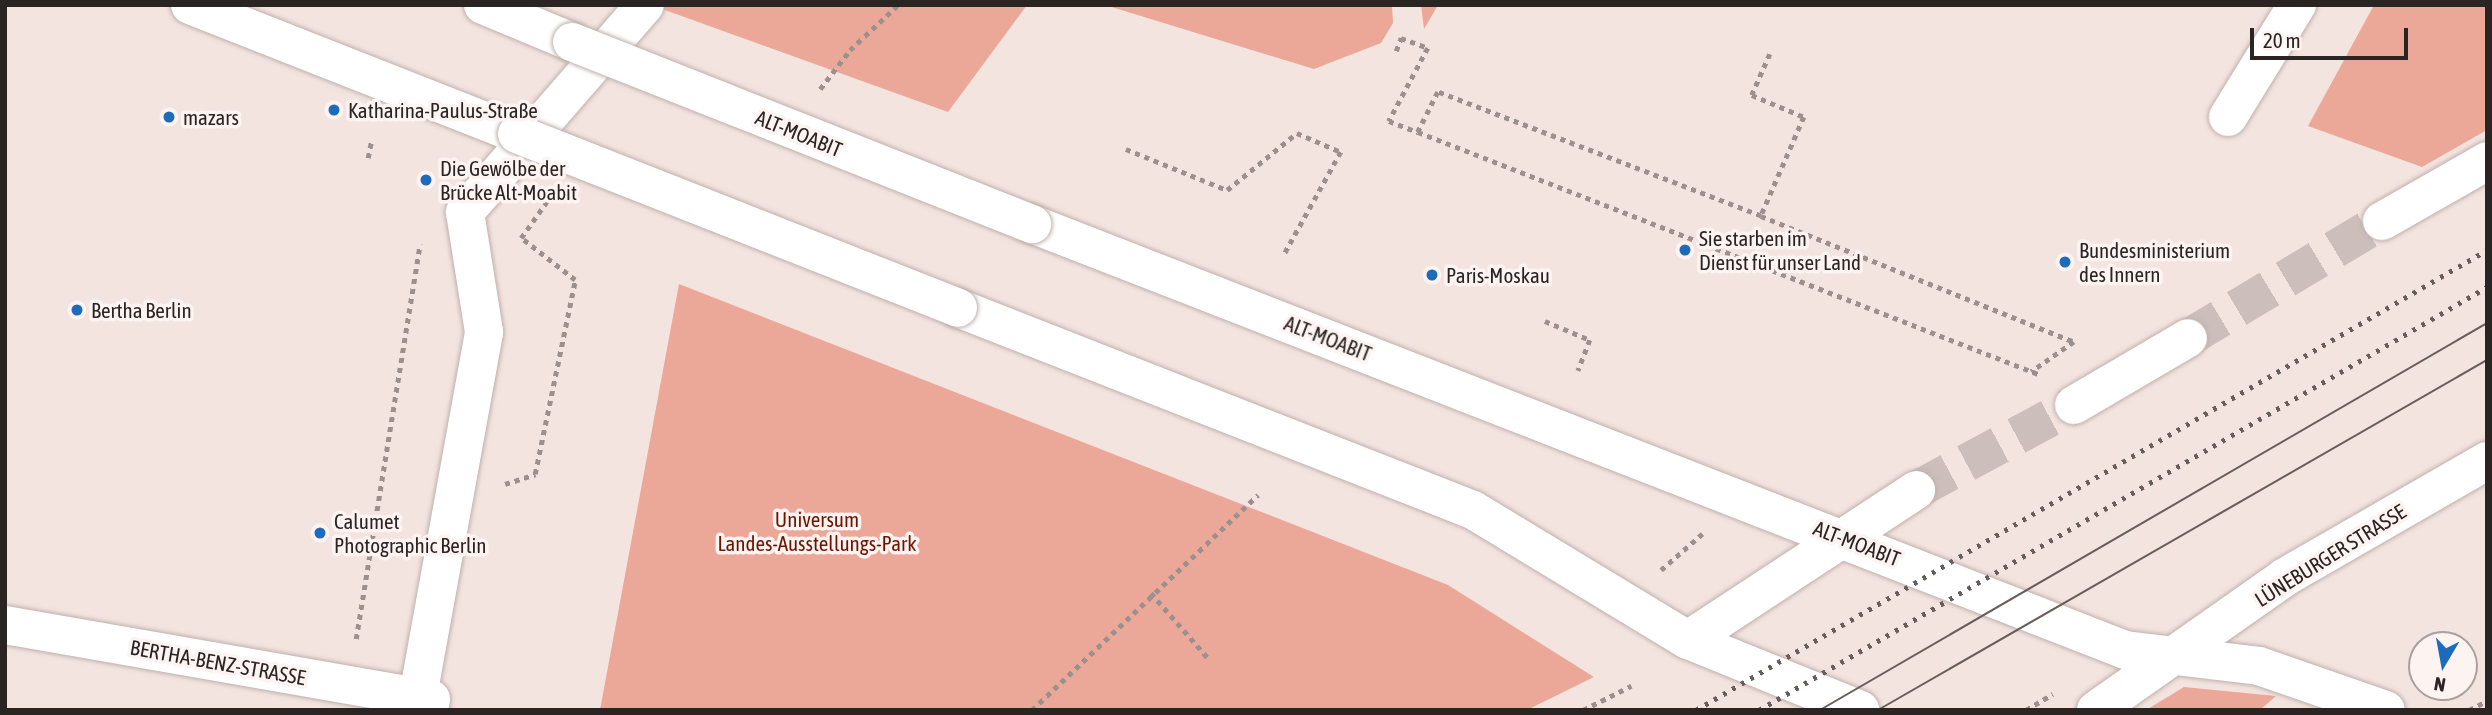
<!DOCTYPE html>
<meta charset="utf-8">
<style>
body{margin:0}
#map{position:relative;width:2492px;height:715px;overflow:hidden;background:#f4e4e0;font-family:"Asap Condensed",sans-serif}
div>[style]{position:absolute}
.green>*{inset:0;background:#eba898}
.minor-tunnel>*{height:38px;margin-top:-19px;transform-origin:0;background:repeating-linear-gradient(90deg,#ccbeba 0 38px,transparent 0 57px)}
.path>*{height:4.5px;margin-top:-2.25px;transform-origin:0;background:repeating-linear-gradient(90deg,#9b908d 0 5px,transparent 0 10px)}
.roads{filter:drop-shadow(0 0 2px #bfb0ac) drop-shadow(0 0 2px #bfb0ac)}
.minor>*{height:38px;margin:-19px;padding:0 19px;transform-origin:19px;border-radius:19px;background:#fff}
.tram>*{height:2px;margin:-1px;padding:0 1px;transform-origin:1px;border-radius:1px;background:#675e5c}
.rail>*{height:5px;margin-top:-2.5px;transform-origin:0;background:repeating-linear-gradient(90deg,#675e5c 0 3.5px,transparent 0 10.5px)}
.bridges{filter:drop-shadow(0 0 2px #bfb0ac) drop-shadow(0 0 2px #bfb0ac)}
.minor-bridge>*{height:38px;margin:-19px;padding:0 19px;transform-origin:19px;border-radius:19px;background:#fff}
.dots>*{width:19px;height:19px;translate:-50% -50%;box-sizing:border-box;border:4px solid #fdf3f1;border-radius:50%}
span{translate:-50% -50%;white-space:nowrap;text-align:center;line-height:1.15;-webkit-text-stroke:7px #fdf3f1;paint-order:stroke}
.poi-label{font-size:21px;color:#2a2423}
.left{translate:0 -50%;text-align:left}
.street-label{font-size:21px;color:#2a2423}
.park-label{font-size:21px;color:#6d1300}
.frame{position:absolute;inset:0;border:7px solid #2a2423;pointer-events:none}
.north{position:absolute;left:2408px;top:631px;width:70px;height:70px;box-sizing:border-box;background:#fdf3f1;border:2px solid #a9a09f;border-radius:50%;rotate:190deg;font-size:19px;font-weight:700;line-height:28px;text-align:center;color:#2a2423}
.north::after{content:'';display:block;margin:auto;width:24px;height:32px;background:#1f6bbb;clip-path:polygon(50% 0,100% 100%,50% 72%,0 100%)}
.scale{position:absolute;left:2250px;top:28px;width:158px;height:32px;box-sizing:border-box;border:4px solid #2a2423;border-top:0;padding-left:9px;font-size:21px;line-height:24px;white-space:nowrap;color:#2a2423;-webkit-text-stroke:5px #fdf3f1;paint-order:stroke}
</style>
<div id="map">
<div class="green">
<div style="clip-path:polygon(651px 5px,1027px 5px,948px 112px)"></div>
<div style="clip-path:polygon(1105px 5px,1392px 5px,1393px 23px,1381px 43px,1314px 69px)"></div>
<div style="clip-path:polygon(1421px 5px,1438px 5px,1424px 29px)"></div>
<div style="clip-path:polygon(2374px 5px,2487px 5px,2487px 130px,2422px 167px,2308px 126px)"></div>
<div style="clip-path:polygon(679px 284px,1448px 585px,1594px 677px,1527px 710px,600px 710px)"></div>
<div style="clip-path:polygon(2184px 687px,2276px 696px,2260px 710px,2146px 710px)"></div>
</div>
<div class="minor-tunnel">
<div style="left:2188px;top:338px;width:227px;rotate:-31.1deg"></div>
<div style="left:1916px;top:490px;width:179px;rotate:-28.3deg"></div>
</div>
<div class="path">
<div style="left:1396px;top:51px;width:14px;rotate:-69deg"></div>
<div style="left:1401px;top:38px;width:29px;rotate:20deg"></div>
<div style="left:1428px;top:48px;width:83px;rotate:118.1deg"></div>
<div style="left:1389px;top:121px;width:31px;rotate:21deg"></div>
<div style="left:1770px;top:54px;width:45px;rotate:113.7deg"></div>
<div style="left:1752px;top:95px;width:56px;rotate:22.9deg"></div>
<div style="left:1804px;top:117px;width:108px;rotate:113.5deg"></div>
<div style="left:1761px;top:216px;width:346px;rotate:-159deg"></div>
<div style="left:1438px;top:92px;width:45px;rotate:116.6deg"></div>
<div style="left:1418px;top:132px;width:666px;rotate:21.32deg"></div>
<div style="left:820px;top:89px;width:49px;rotate:-52.4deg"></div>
<div style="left:850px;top:50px;width:66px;rotate:-43.2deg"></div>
<div style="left:1126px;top:149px;width:109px;rotate:22.1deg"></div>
<div style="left:1227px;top:190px;width:90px;rotate:-39.2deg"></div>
<div style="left:1297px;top:133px;width:48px;rotate:23.4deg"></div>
<div style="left:1341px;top:152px;width:118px;rotate:119deg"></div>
<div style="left:368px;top:158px;width:16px;rotate:-79deg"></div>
<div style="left:1761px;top:216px;width:337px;rotate:21.9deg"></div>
<div style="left:2074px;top:342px;width:52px;rotate:145.1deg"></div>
<div style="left:1545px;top:321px;width:49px;rotate:22.9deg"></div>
<div style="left:1590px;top:340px;width:33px;rotate:111deg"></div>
<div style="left:505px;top:484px;width:32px;rotate:-18deg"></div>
<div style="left:535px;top:474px;width:198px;rotate:-78.3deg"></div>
<div style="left:575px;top:280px;width:68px;rotate:-142.1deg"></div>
<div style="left:521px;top:238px;width:50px;rotate:-54.7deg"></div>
<div style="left:1661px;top:570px;width:55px;rotate:-41.3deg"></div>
<div style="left:1151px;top:593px;width:88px;rotate:48.7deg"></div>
<div style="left:356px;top:639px;width:400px;rotate:-80.8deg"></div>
<div style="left:1032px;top:710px;width:312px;rotate:-43.6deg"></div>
<div style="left:1583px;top:710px;width:54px;rotate:-26.6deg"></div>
<div style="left:2026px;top:710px;width:31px;rotate:-31deg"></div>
<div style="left:2469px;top:710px;width:20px;rotate:-27deg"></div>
</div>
<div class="roads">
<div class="minor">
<div style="left:190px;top:5px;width:352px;rotate:21.5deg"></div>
<div style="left:483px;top:5px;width:96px;rotate:22.6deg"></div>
<div style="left:2228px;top:117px;width:132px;rotate:-58.4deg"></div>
<div style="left:2382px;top:221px;width:121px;rotate:-29.7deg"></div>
<div style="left:1032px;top:224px;width:1173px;rotate:21.29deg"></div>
<div style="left:2125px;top:650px;width:135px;rotate:6.8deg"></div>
<div style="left:2259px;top:666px;width:134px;rotate:19.1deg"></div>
<div style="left:958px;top:308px;width:553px;rotate:21.42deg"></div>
<div style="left:1473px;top:510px;width:251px;rotate:31.2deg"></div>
<div style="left:1688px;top:640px;width:186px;rotate:22.1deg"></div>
<div style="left:2074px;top:405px;width:132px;rotate:-30.4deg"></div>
<div style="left:5px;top:625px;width:432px;rotate:9.9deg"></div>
<div style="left:431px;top:699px;width:11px;rotate:100deg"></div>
<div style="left:1688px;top:640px;width:273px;rotate:-33.3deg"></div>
<div style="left:418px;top:696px;width:370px;rotate:-79.7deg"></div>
<div style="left:484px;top:332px;width:121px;rotate:-99deg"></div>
<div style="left:465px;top:212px;width:274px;rotate:-49deg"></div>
<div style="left:2096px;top:710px;width:231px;rotate:-35.1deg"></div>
<div style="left:2285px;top:577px;width:233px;rotate:-29.9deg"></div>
</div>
</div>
<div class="tram">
<div style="left:1820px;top:710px;width:771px;rotate:-30.12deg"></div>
<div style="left:1878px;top:710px;width:702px;rotate:-29.89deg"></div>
</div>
<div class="rail">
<div style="left:1696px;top:710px;width:915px;rotate:-30.18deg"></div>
<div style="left:1759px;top:710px;width:842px;rotate:-30.16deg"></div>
</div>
<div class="bridges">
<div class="minor-bridge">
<div style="left:572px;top:42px;width:495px;rotate:21.6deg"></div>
<div style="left:517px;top:134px;width:474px;rotate:21.5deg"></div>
</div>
</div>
<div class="dots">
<div style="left:334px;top:110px;background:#1f6bbb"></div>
<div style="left:169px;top:117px;background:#1f6bbb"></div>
<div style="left:426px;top:180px;background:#1f6bbb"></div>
<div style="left:1685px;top:250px;background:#1f6bbb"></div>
<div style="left:2065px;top:262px;background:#1f6bbb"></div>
<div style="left:1432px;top:275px;background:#1f6bbb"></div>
<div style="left:77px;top:310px;background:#1f6bbb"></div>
<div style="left:320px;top:533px;background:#1f6bbb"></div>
</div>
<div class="poi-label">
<span class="left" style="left:348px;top:110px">Katharina-Paulus-Straße</span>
<span class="left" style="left:183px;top:117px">mazars</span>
<span class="left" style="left:440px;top:180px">Die Gewölbe der<br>Brücke Alt-Moabit</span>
<span class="left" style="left:1699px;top:250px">Sie starben im<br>Dienst für unser Land</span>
<span class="left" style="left:2079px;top:262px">Bundesministerium<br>des Innern</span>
<span class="left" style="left:1446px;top:275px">Paris-Moskau</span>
<span class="left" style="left:91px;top:310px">Bertha Berlin</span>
<span class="left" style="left:334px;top:533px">Calumet<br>Photographic Berlin</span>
</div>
<div class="street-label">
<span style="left:799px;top:133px;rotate:22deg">ALT-MOABIT</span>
<span style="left:1328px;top:338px;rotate:21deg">ALT-MOABIT</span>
<span style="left:1857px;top:543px;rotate:21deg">ALT-MOABIT</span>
<span style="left:2330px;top:555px;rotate:-32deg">LÜNEBURGER STRASSE</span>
<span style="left:218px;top:662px;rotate:10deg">BERTHA-BENZ-STRASSE</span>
</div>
<div class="park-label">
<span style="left:817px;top:531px">Universum<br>Landes-Ausstellungs-Park</span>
</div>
<div class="frame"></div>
<div class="north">N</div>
<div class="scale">20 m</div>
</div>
